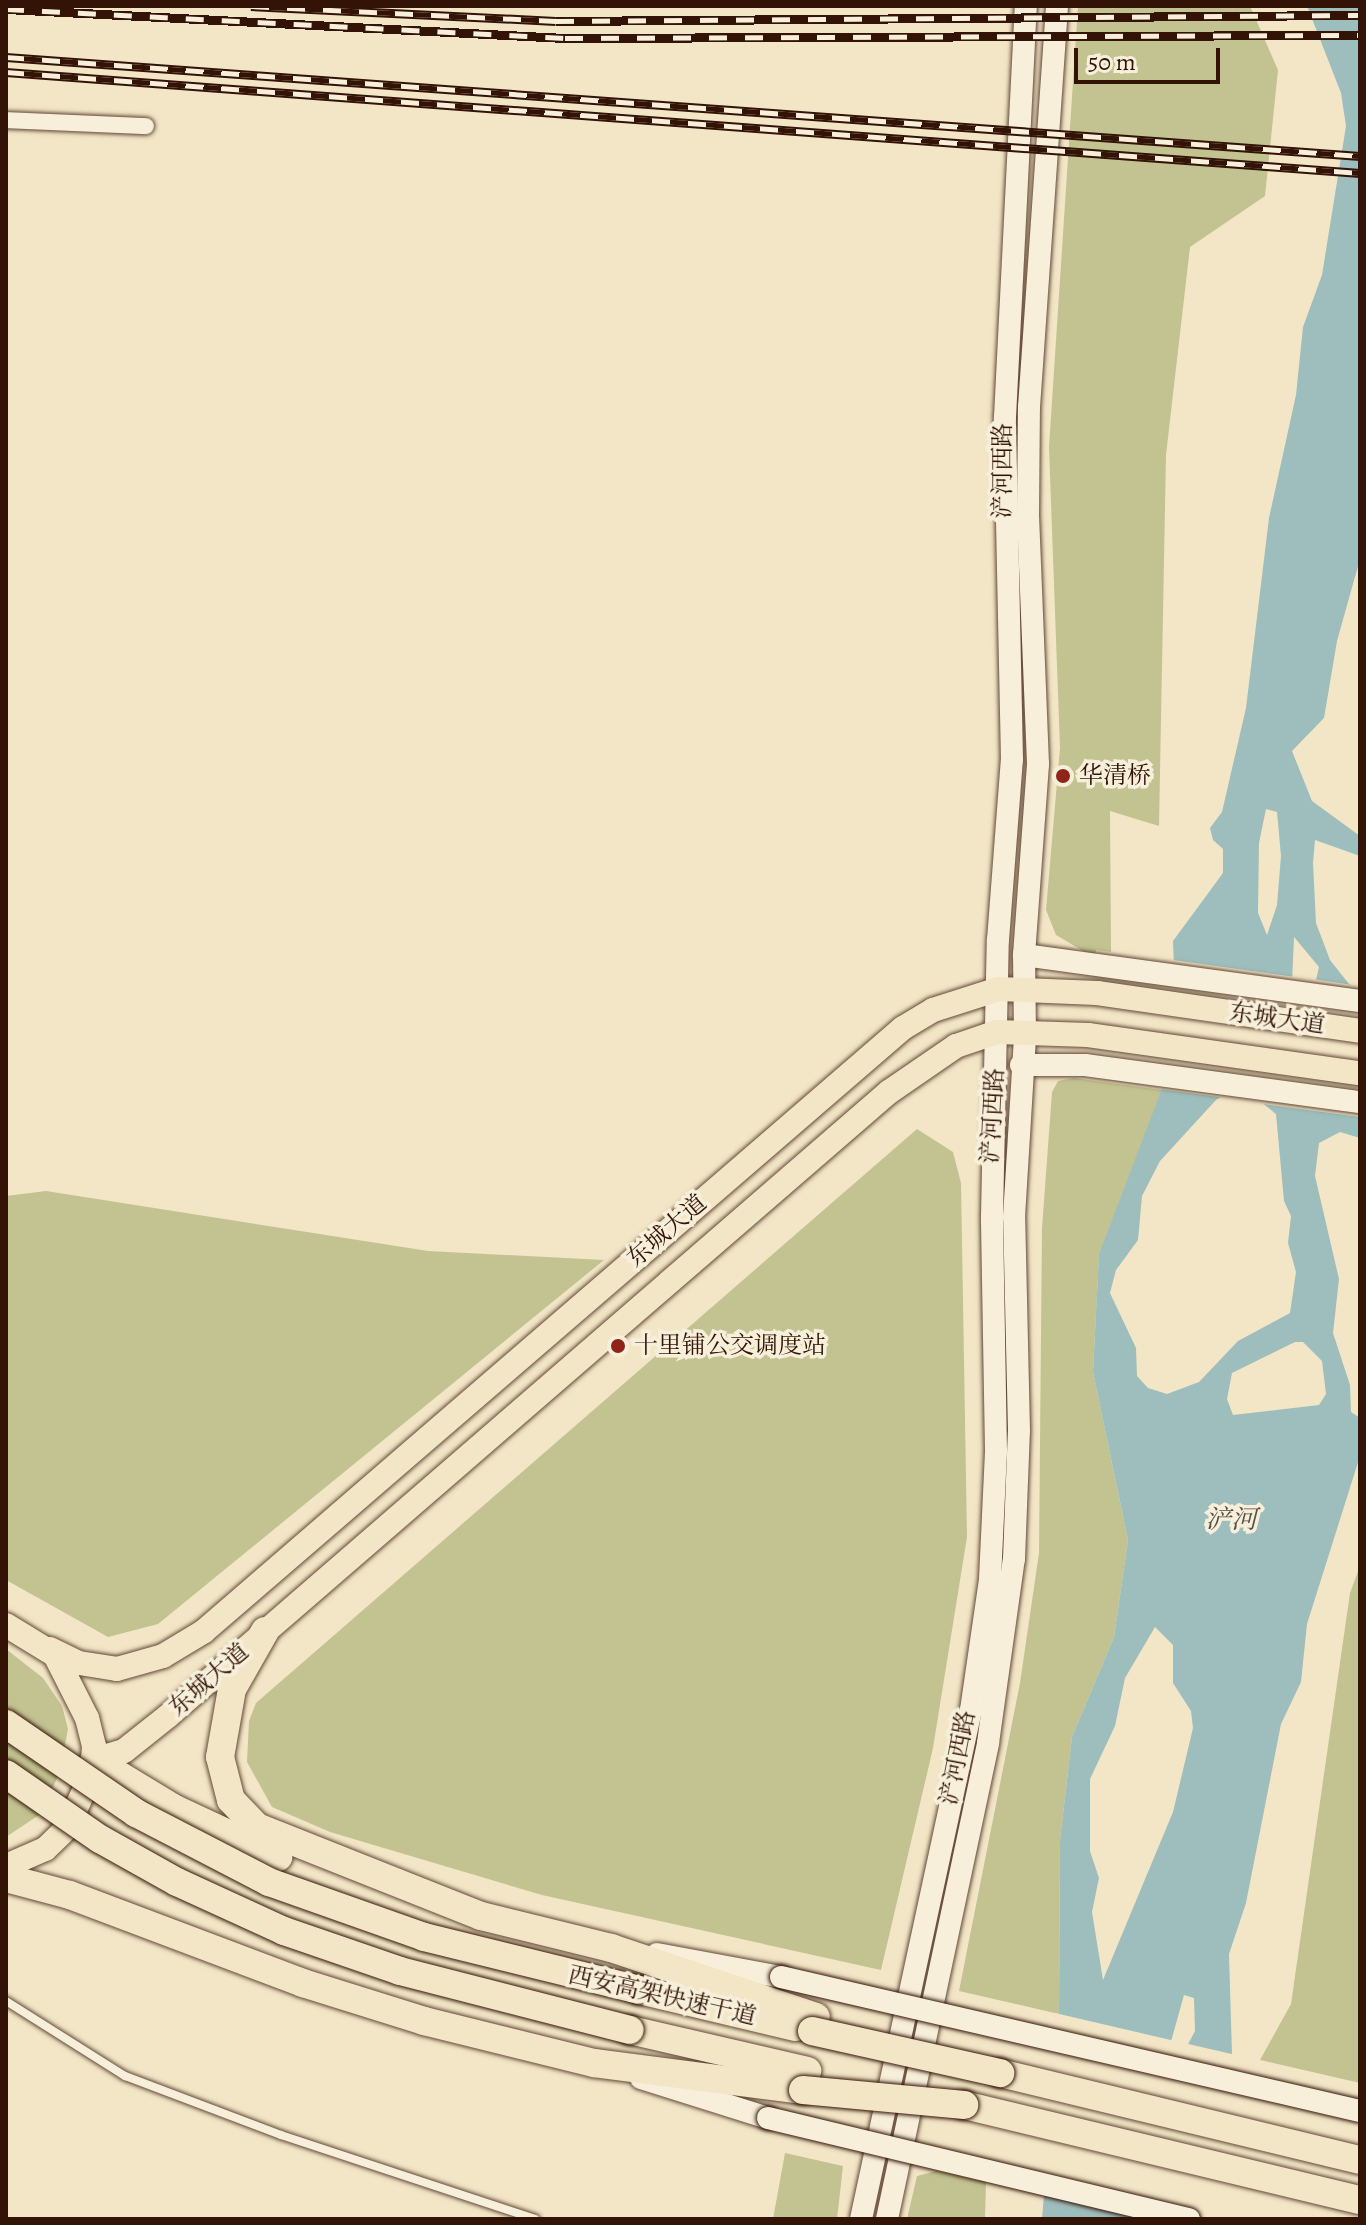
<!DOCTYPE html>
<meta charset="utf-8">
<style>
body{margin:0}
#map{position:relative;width:1366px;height:2225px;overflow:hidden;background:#f2e6c6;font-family:Alegreya,"Noto Serif SC",serif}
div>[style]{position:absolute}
.green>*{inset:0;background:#c2c390}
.water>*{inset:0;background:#9dbebc}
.pier>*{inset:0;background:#f2e6c6}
.roads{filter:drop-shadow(0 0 2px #624836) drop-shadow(0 0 2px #624836)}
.lane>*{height:8px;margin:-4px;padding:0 4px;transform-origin:4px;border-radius:4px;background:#f7efda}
.street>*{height:16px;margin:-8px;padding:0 8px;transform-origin:8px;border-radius:8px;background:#f7efda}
.secondary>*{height:22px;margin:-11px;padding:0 11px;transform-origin:11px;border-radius:11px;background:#f7efda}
.primary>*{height:24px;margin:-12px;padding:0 12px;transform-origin:12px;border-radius:12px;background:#f2e6c6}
.highway>*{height:28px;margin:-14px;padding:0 14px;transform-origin:14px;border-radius:14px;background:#f2e6c6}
.rail>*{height:9px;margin-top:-4.5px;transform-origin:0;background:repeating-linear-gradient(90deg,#f7efda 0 18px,#321306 0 36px);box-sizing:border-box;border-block:2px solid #321306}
.bridges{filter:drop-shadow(0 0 2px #321306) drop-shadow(0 0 2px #321306)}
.secondary-bridge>*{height:22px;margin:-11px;padding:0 11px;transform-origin:11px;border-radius:11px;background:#f7efda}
.highway-bridge>*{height:28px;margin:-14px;padding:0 14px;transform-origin:14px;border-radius:14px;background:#f2e6c6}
.dots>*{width:22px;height:22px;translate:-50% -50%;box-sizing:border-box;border:4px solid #f7efda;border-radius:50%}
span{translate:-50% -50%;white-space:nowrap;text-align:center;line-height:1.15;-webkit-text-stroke:7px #f7efda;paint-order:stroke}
.street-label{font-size:24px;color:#321306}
.poi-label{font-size:24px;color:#321306}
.left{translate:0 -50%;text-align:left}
.water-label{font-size:26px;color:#574f46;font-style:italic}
.frame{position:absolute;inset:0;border:8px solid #321306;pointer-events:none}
.scale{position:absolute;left:1074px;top:48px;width:146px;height:36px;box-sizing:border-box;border:4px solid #321306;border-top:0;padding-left:10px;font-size:24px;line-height:28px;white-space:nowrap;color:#321306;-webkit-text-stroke:6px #f7efda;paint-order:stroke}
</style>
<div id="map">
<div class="green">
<div style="clip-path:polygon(1078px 6px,1250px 6px,1278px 70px,1265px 196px,1190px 247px,1166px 455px,1159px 826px,1110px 811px,1111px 952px,1096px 950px,1095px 958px,1056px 935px,1046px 910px,1060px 748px,1049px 447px)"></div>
<div style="clip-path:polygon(1074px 1078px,1162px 1090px,1099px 1255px,1093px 1372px,1128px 1540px,1114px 1637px,1072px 1737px,1060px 1840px,1059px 2014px,959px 1991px,1020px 1683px,1039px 1553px,1042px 1228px,1052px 1092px,1058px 1081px)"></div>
<div style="clip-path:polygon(917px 1129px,953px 1152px,961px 1183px,967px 1537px,933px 1748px,881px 1970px,542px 1895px,330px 1832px,272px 1807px,247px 1762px,249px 1721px,256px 1703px)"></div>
<div style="clip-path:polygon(46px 1191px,428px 1251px,604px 1260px,158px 1624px,108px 1637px,6px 1580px,6px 1196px)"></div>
<div style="clip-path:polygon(1360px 1566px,1360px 2083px,1260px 2060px,1291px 2004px,1350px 1593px)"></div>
<div style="clip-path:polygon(6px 1649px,43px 1678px,62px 1706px,68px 1729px,60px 1771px,42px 1813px,6px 1837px)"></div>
<div style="clip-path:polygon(785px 2153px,843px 2166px,837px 2219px,773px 2219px)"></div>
<div style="clip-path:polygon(936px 2171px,986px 2182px,985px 2219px,907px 2219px,917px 2176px)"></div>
</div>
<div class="water">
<div style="clip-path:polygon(evenodd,1307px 6px,1360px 6px,1360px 559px,1337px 641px,1324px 718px,1292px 751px,1312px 801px,1360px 836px,1360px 856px,1315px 840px,1313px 863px,1316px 923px,1330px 960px,1349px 984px,1360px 989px,1360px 1138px,1340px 1132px,1319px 1143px,1315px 1176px,1339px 1279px,1333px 1333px,1350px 1385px,1351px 1412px,1360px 1418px,1360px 1456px,1307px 1624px,1301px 1682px,1281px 1724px,1246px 1903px,1229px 1954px,1232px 2054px,1174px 2219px,1042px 2219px,1059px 2014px,1060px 1840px,1072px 1737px,1114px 1637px,1128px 1540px,1093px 1372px,1099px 1254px,1177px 1049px,1173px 941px,1223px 873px,1223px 849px,1213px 840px,1210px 828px,1222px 812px,1246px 708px,1269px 518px,1296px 395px,1303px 327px,1322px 275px,1346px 126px,1341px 93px,1307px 6px,1266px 809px,1277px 812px,1281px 856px,1277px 905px,1267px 935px,1258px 913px,1259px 843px,1266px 809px,1307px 6px,1294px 937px,1319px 967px,1313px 993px,1292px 983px,1294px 937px,1307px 6px,1240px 1085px,1276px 1114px,1284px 1201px,1291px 1216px,1288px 1243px,1296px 1272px,1290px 1313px,1238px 1341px,1199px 1382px,1167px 1394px,1148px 1388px,1137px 1376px,1136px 1348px,1110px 1293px,1116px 1270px,1138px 1240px,1142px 1196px,1160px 1161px,1216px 1100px,1240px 1085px,1307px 6px,1295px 1342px,1303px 1342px,1322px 1361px,1326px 1394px,1319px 1405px,1233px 1415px,1227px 1399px,1232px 1373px,1295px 1342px,1307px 6px,1155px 1627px,1173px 1645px,1173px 1683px,1191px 1711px,1193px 1728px,1173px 1812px,1103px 1980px,1092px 1912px,1099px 1878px,1090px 1851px,1090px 1779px,1115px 1726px,1125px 1678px,1155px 1627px,1307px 6px,1184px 1995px,1194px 1998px,1195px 2031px,1167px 2084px,1160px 2081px,1184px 1995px)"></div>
</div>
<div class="pier">
<div style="clip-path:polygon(1166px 959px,1296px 977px,1311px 987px,1312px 979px,1360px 986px,1360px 1117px,1256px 1103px,1240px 1089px,1226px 1098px,1158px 1089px,1173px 1048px,1175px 1002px)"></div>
<div style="clip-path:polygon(1055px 2013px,1175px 2041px,1165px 2079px,1184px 2043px,1236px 2055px,1223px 2114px,1179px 2219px,1036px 2194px,1036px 2156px)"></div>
</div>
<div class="roads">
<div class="lane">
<div style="left:6px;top:2001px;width:141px;rotate:32.2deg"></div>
<div style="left:125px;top:2076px;width:167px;rotate:20.7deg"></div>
<div style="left:281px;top:2135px;width:268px;rotate:18.3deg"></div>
</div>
<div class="street">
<div style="left:6px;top:120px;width:140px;rotate:2.5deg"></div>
</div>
<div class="secondary">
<div style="left:1024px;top:955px;width:339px;rotate:7.8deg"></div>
<div style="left:1021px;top:1065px;width:64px"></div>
<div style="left:1085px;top:1065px;width:277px;rotate:7.7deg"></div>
<div style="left:657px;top:1954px;width:126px;rotate:10.5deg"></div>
<div style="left:641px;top:2078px;width:133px;rotate:17.5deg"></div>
<div style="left:861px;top:2219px;width:521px;rotate:-77.81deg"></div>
<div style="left:971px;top:1710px;width:132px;rotate:-81.7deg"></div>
<div style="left:990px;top:1579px;width:128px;rotate:-87.3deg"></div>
<div style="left:996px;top:1451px;width:234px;rotate:-91deg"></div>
<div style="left:992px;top:1217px;width:277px;rotate:-88.8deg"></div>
<div style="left:998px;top:940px;width:181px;rotate:-85.6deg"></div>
<div style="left:1012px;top:760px;width:343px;rotate:-91.2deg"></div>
<div style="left:1005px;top:417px;width:412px;rotate:-87.1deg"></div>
<div style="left:887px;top:2219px;width:487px;rotate:-78deg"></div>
<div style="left:988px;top:1743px;width:186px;rotate:-82deg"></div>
<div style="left:1014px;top:1559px;width:128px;rotate:-87.8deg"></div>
<div style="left:1019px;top:1431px;width:214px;rotate:-91.3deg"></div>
<div style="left:1014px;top:1217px;width:182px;rotate:-86.5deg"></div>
<div style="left:1025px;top:1035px;width:80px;rotate:-90.7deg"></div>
<div style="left:1024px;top:955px;width:192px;rotate:-85.8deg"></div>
<div style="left:1038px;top:764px;width:248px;rotate:-92.3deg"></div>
<div style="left:1028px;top:516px;width:109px;rotate:-89.5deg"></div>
<div style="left:1029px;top:407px;width:402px;rotate:-86deg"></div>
</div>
<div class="primary">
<div style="left:6px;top:1625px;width:57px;rotate:31.5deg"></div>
<div style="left:55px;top:1655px;width:71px;rotate:63.1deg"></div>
<div style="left:87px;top:1718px;width:29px;rotate:76deg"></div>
<div style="left:94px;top:1746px;width:27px;rotate:94deg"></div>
<div style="left:92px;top:1773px;width:60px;rotate:114.4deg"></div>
<div style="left:67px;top:1828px;width:30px;rotate:136deg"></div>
<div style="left:45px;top:1849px;width:43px;rotate:156.4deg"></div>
<div style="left:50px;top:1649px;width:32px;rotate:26deg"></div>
<div style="left:79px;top:1663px;width:38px;rotate:9deg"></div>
<div style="left:117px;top:1669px;width:48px;rotate:-15.8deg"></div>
<div style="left:163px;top:1656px;width:47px;rotate:-31deg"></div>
<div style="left:203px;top:1632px;width:925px;rotate:-40.79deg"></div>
<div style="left:903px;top:1028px;width:35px;rotate:-31deg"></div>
<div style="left:933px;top:1010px;width:69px;rotate:-17.7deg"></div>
<div style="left:999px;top:989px;width:98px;rotate:2.3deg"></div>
<div style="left:1097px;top:993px;width:266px;rotate:8.2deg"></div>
<div style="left:94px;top:1760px;width:31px;rotate:-17deg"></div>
<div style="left:124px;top:1751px;width:56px;rotate:-38.5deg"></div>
<div style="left:168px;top:1716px;width:954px;rotate:-40.88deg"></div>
<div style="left:889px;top:1092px;width:81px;rotate:-34.5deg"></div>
<div style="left:956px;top:1046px;width:43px;rotate:-18.9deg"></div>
<div style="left:997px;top:1032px;width:91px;rotate:1.9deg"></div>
<div style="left:1088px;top:1035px;width:275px;rotate:8deg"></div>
</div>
<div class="highway">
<div style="left:265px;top:1631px;width:67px;rotate:119.6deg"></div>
<div style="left:232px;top:1689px;width:69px;rotate:100deg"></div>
<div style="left:220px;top:1757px;width:44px;rotate:75.7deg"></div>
<div style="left:231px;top:1800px;width:37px;rotate:46deg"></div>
<div style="left:257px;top:1827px;width:241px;rotate:21.7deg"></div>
<div style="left:481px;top:1916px;width:134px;rotate:13.8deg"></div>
<div style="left:611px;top:1948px;width:216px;rotate:18.6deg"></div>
<div style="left:94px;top:1760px;width:95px;rotate:31.2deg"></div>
<div style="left:175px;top:1809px;width:114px;rotate:25deg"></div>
<div style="left:6px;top:1878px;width:66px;rotate:14.9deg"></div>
<div style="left:70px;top:1895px;width:249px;rotate:20.7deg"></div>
<div style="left:303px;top:1983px;width:127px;rotate:17.4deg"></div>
<div style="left:424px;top:2021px;width:175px;rotate:13.9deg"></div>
<div style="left:594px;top:2063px;width:211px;rotate:7.4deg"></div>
<div style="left:639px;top:1990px;width:161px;rotate:13.3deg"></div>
<div style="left:630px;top:2030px;width:182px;rotate:13deg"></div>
<div style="left:1000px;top:2073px;width:370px;rotate:13.6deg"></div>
<div style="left:964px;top:2105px;width:407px;rotate:13.5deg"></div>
</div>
</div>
<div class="rail">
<div style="left:251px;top:6px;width:305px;rotate:2.8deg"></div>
<div style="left:556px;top:21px;width:804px;rotate:-0.43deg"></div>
<div style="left:6px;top:9px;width:560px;rotate:2.97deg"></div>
<div style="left:565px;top:38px;width:795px;rotate:-0.22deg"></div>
<div style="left:6px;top:57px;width:1358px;rotate:4.18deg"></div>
<div style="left:6px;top:72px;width:1358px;rotate:4.27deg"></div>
</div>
<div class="bridges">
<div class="secondary-bridge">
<div style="left:781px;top:1977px;width:594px;rotate:13.03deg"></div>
<div style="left:768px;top:2118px;width:433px;rotate:13.5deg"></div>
</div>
<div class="highway-bridge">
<div style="left:6px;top:1724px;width:158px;rotate:34.4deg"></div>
<div style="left:136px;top:1813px;width:150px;rotate:27.4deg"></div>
<div style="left:269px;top:1882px;width:164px;rotate:19.5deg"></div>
<div style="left:424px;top:1937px;width:221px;rotate:13.8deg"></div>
<div style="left:6px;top:1774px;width:114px;rotate:34.7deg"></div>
<div style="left:100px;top:1839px;width:88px;rotate:29.2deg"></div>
<div style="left:177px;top:1882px;width:118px;rotate:24.6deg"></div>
<div style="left:284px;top:1931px;width:123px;rotate:19deg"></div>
<div style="left:400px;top:1971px;width:237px;rotate:14.4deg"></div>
<div style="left:812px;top:2031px;width:193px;rotate:12.6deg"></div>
<div style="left:803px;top:2090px;width:162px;rotate:5.3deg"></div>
</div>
</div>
<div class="dots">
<div style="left:1063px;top:776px;background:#8f2418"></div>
<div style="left:618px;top:1346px;background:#8f2418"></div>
</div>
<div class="street-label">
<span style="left:1003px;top:471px;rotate:-90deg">浐河西路</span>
<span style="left:1277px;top:1019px;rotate:8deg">东城大道</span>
<span style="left:993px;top:1116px;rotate:-87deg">浐河西路</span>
<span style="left:667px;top:1231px;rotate:-41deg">东城大道</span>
<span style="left:209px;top:1680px;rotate:-41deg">东城大道</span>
<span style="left:958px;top:1758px;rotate:-79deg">浐河西路</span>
<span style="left:662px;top:1996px;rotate:13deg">西安高架快速干道</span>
</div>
<div class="poi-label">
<span class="left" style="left:1079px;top:776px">华清桥</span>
<span class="left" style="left:634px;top:1346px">十里铺公交调度站</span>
</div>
<div class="water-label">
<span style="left:1231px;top:1520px">浐河</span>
</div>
<div class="frame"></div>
<div class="scale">50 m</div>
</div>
